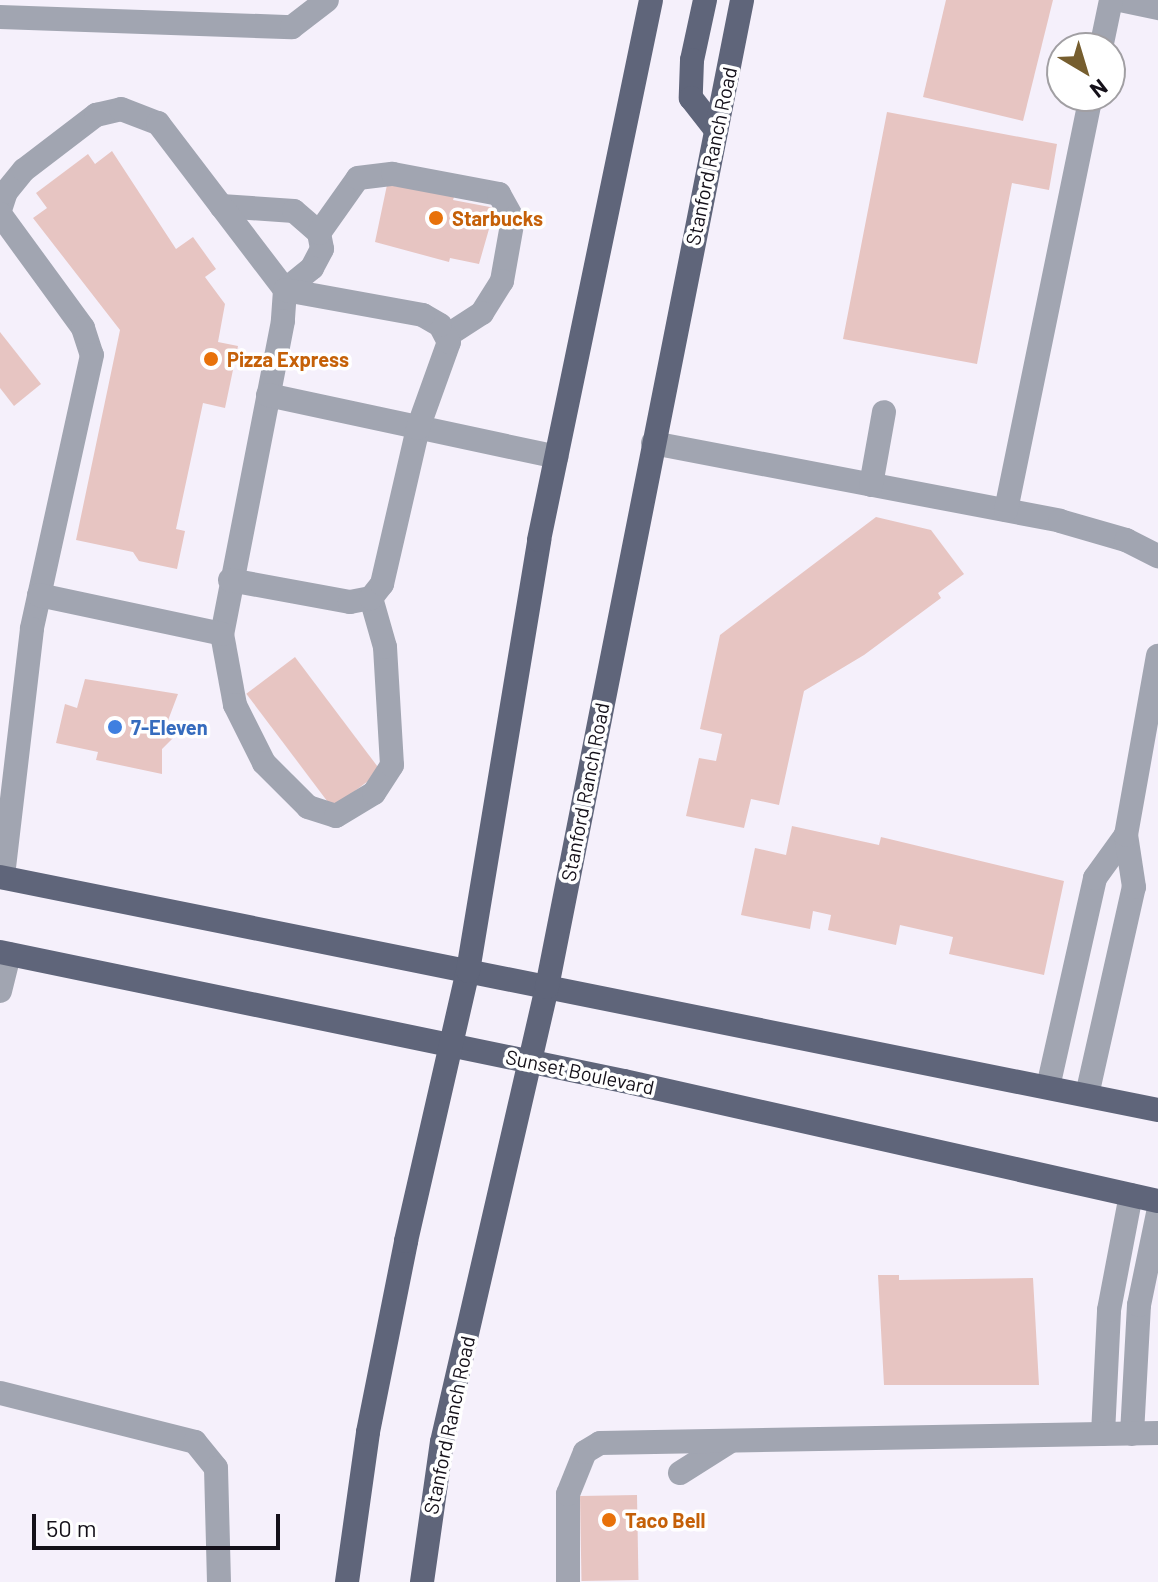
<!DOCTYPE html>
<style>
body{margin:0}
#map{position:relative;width:1158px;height:1582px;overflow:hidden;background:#f5f0fb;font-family:Barlow,sans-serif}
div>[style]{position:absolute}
.building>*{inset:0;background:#e7c5c2;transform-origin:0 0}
.minor>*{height:24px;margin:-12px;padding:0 12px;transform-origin:12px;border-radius:12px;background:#a1a5b1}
.major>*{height:24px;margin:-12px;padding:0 12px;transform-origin:12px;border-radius:12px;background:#5f657a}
.dots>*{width:22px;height:22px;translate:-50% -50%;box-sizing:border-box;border:4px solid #fff;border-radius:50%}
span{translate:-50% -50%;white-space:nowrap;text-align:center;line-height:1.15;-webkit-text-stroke:7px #fff;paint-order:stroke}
.street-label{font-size:20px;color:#141019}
.food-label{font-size:20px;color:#c56008;font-weight:700}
.left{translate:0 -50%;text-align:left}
.shop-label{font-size:20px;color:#366cbe;font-weight:700}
.north{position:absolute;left:1046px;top:32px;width:80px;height:80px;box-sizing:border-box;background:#fff;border:2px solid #a19fa3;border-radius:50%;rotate:142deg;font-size:22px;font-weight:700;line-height:32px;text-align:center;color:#141019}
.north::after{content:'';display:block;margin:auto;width:28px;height:36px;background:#765e2f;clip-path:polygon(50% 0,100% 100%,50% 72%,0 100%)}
.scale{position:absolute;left:32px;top:1514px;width:248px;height:36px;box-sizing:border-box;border:4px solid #141019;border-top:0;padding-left:10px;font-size:24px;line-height:28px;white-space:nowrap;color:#141019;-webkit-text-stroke:6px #fff;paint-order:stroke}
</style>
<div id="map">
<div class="building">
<div style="clip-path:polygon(946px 0,1053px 0,1023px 121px,923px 97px)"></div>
<div style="clip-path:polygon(887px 112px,1057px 144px,1049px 190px,1012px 183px,977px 364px,843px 339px)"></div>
<div style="clip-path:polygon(112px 151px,176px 249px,193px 237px,216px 269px,205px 277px,225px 304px,218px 342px,238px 346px,225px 408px,203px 403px,176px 529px,185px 531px,177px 569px,139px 561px,133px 552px,76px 540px,120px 330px,33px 218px,47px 208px,36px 193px,88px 154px,95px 164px)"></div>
<div style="clip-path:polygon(387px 185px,455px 194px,453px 200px,495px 208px,479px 264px,450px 258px,449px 262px,375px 242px)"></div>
<div style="clip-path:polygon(0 332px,41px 384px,14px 406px,0 388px)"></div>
<div style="clip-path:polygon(876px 517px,931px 530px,964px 574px,938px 593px,941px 598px,864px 655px,804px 691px,779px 805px,751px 799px,744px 828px,686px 816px,699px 758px,716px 761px,722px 734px,700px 729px,720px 635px)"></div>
<div style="left:295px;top:657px;width:143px;height:61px;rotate:53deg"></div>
<div style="clip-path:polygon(85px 679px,178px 694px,167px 723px,173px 738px,162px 749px,162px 774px,96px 760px,98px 752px,56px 743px,65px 704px,77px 708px)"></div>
<div style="clip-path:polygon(792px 826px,879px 845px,881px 837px,1064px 881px,1044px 975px,949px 954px,953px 937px,900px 925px,896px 945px,828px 930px,831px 915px,813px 911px,810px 929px,741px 915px,755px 848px,786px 855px)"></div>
<div style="clip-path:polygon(878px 1275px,899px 1275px,899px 1280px,1033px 1278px,1039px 1385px,884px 1385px)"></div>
<div style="left:637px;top:1495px;width:85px;height:57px;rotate:89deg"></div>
</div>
<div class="minor">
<div style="left:1120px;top:0;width:39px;rotate:12deg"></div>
<div style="left:0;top:17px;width:292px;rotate:2deg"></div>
<div style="left:292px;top:27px;width:44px;rotate:-37.6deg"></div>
<div style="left:1101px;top:48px;width:49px;rotate:-78.2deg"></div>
<div style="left:221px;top:206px;width:73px;rotate:3.9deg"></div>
<div style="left:294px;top:211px;width:33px;rotate:41deg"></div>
<div style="left:319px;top:233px;width:16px;rotate:79deg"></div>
<div style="left:322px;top:249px;width:21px;rotate:118deg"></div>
<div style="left:312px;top:268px;width:35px;rotate:141deg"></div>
<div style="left:0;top:210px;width:19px;rotate:-72deg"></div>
<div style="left:6px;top:192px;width:28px;rotate:-51deg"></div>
<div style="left:24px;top:170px;width:91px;rotate:-37.4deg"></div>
<div style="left:96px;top:115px;width:26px;rotate:-13deg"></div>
<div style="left:121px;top:109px;width:40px;rotate:21deg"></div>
<div style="left:158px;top:123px;width:210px;rotate:52.7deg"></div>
<div style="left:285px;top:290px;width:31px;rotate:94deg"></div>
<div style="left:283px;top:321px;width:319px;rotate:101deg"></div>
<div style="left:222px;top:634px;width:72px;rotate:79.6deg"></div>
<div style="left:235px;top:705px;width:65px;rotate:63.4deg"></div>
<div style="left:264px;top:763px;width:62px;rotate:45deg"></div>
<div style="left:308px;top:807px;width:29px;rotate:18deg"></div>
<div style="left:336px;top:816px;width:44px;rotate:-31.2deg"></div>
<div style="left:374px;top:793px;width:33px;rotate:-57deg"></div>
<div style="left:392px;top:765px;width:118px;rotate:-93.4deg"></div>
<div style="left:385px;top:647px;width:51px;rotate:-105.9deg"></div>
<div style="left:0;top:214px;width:141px;rotate:53.9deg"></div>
<div style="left:83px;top:328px;width:28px;rotate:72deg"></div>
<div style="left:92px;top:355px;width:280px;rotate:102.4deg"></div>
<div style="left:32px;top:629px;width:250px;rotate:96.7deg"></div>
<div style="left:319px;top:233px;width:67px;rotate:-54.7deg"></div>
<div style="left:358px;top:178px;width:35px;rotate:-7deg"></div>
<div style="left:393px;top:174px;width:108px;rotate:10.7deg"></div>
<div style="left:499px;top:194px;width:29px;rotate:61deg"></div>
<div style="left:513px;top:219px;width:63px;rotate:100.1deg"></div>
<div style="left:502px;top:281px;width:38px;rotate:122deg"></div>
<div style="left:482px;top:313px;width:40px;rotate:147.1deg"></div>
<div style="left:268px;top:395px;width:295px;rotate:12.1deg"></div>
<div style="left:653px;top:443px;width:414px;rotate:10.8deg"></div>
<div style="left:1060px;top:521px;width:69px;rotate:16.1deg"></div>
<div style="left:1126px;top:540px;width:36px;rotate:27deg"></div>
<div style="left:871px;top:485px;width:74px;rotate:-79.9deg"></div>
<div style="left:1006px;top:510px;width:423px;rotate:-78.4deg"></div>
<div style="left:230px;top:580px;width:122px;rotate:10.4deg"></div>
<div style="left:350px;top:602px;width:21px;rotate:-11deg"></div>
<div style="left:371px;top:598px;width:18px;rotate:-52deg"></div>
<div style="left:382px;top:584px;width:160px;rotate:-77deg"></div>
<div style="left:418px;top:428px;width:91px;rotate:-70.2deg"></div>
<div style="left:449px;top:342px;width:19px;rotate:-118deg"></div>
<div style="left:440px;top:325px;width:20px;rotate:-150deg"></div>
<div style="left:423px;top:315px;width:140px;rotate:-169.7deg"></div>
<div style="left:39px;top:595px;width:187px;rotate:12deg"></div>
<div style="left:0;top:991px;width:38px;rotate:-76deg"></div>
<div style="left:1048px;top:1087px;width:214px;rotate:-77.3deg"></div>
<div style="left:1095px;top:878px;width:53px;rotate:-54.2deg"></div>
<div style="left:1087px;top:1095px;width:213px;rotate:-77.3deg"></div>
<div style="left:1134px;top:887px;width:53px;rotate:-98.7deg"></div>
<div style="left:1126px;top:835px;width:182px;rotate:-79.9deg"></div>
<div style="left:0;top:1393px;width:201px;rotate:14.1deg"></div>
<div style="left:195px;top:1442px;width:33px;rotate:51deg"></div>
<div style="left:216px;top:1468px;width:114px;rotate:88.5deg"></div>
<div style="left:1103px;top:1434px;width:124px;rotate:-87.2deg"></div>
<div style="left:1109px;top:1310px;width:117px;rotate:-79.2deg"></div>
<div style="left:1132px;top:1434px;width:129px;rotate:-86.9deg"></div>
<div style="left:1139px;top:1305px;width:94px;rotate:-78.3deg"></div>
<div style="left:680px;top:1473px;width:58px;rotate:-32.3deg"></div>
<div style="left:568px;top:1582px;width:88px;rotate:-90deg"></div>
<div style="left:568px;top:1494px;width:45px;rotate:-68deg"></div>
<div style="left:585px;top:1452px;width:17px;rotate:-31deg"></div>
<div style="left:600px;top:1443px;width:558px;rotate:-1.03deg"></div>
</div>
<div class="major">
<div style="left:705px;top:0;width:61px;rotate:102.2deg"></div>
<div style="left:692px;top:60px;width:38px;rotate:92deg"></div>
<div style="left:691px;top:98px;width:41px;rotate:52deg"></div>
<div style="left:0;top:877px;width:1181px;rotate:11.38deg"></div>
<div style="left:0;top:952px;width:637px;rotate:11.68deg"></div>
<div style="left:624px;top:1081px;width:547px;rotate:12.67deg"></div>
<div style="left:347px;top:1582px;width:151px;rotate:-82deg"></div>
<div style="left:368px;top:1432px;width:195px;rotate:-78.7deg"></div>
<div style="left:406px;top:1241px;width:277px;rotate:-77.1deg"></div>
<div style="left:468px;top:971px;width:437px;rotate:-80.6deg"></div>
<div style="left:539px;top:540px;width:551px;rotate:-78.28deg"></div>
<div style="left:422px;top:1582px;width:141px;rotate:-81.9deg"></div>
<div style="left:442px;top:1442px;width:467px;rotate:-77deg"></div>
<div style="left:547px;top:987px;width:1006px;rotate:-78.82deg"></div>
</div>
<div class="dots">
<div style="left:436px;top:218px;background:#e8710a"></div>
<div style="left:211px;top:359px;background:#e8710a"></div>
<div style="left:115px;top:727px;background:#3f7fe0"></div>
<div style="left:609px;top:1520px;background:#e8710a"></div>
</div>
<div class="street-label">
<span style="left:711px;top:156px;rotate:-78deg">Stanford Ranch Road</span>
<span style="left:585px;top:792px;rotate:-79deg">Stanford Ranch Road</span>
<span style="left:580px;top:1072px;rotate:12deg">Sunset Boulevard</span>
<span style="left:449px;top:1425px;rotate:-78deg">Stanford Ranch Road</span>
</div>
<div class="food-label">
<span class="left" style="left:452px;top:218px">Starbucks</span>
<span class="left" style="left:227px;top:359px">Pizza Express</span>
<span class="left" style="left:625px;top:1520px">Taco Bell</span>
</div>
<div class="shop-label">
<span class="left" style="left:131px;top:727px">7-Eleven</span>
</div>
<div class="north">N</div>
<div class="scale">50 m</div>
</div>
